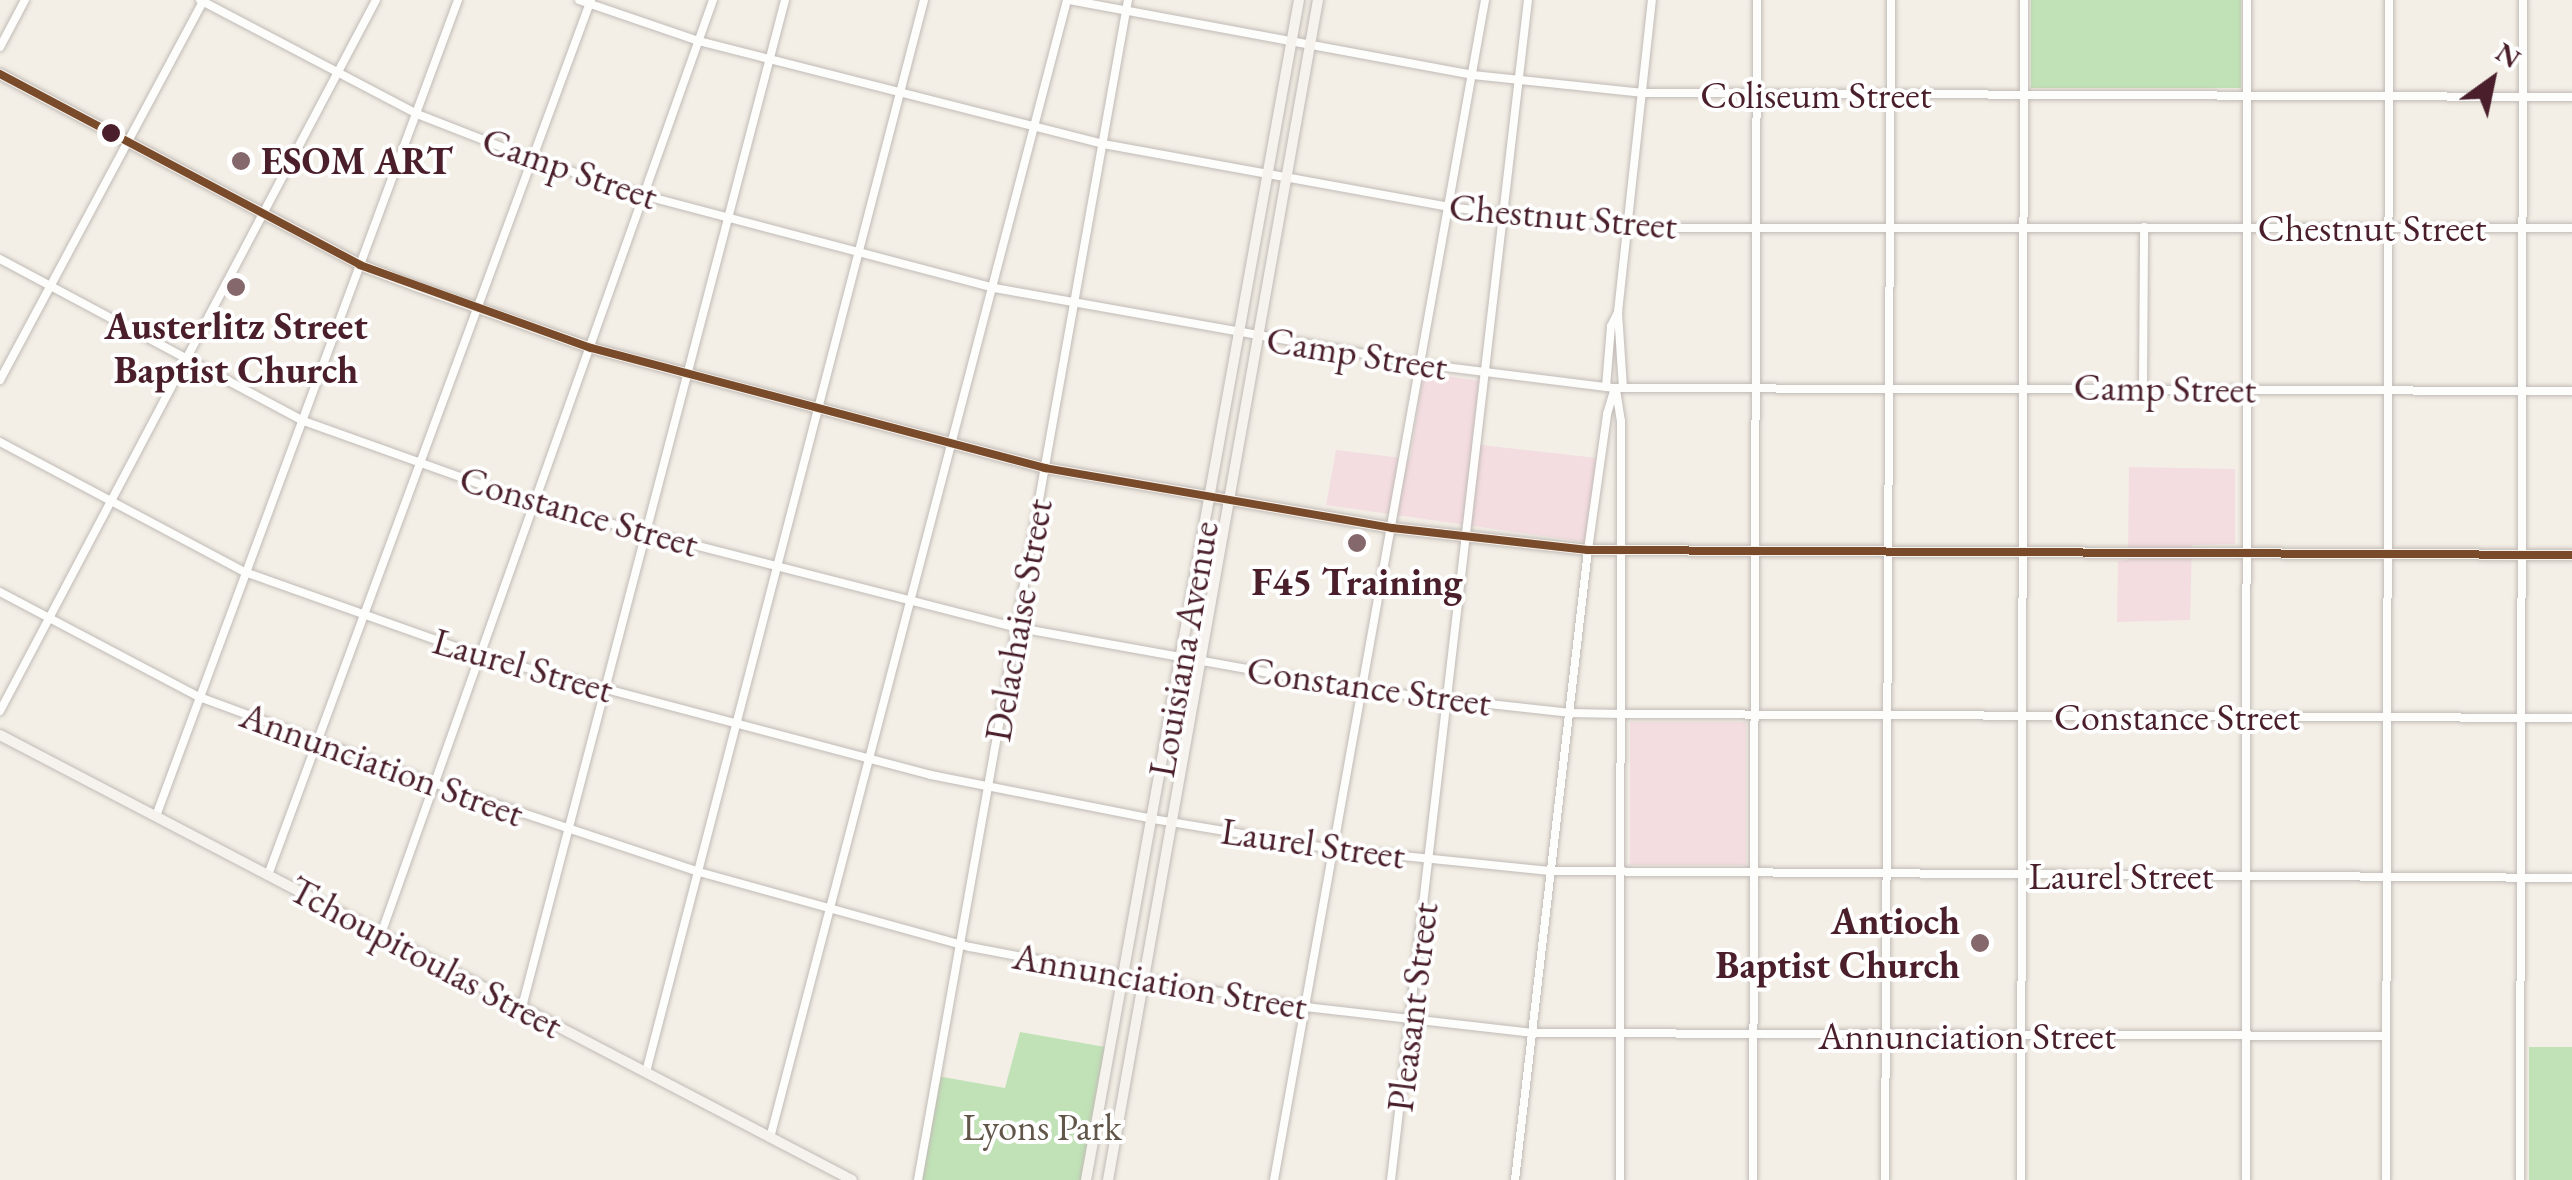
<!DOCTYPE html>
<style>
body{margin:0}
#map{position:relative;width:2572px;height:1180px;overflow:hidden;background:#f3efe6;font-family:"EB Garamond",serif}
div>[style]{position:absolute}
.built>*{inset:0;background:#f4dde1;transform-origin:0 0}
.green>*{inset:0;background:#c0e2b6;transform-origin:0 0}
.roads{filter:drop-shadow(0 0 2px #c1bab6) drop-shadow(0 0 2px #c1bab6)}
.street>*{height:8px;margin:-4px;padding:0 4px;transform-origin:4px;border-radius:4px;background:#fdfdfb}
.secondary>*{height:10px;margin:-5px;padding:0 5px;transform-origin:5px;border-radius:5px;background:#f6f2ed}
.bus-1>*{height:8px;margin:-4px;padding:0 4px;transform-origin:4px;border-radius:4px;background:#7a4b2a}
.dots>*{width:28px;height:28px;translate:-50% -50%;box-sizing:border-box;border:5px solid #fff;border-radius:50%}
span{translate:-50% -50%;white-space:nowrap;text-align:center;line-height:1.15;-webkit-text-stroke:8px #fff;paint-order:stroke}
.street-label{font-size:38px;color:#4a1f2b}
.poi-label{font-size:38px;color:#4a1f2b;font-weight:700}
.left{translate:0 -50%;text-align:left}
.right{translate:-100% -50%;text-align:right}
.park-label{font-size:38px;color:#615649}
.north{position:absolute;left:2442px;top:30px;width:100px;height:100px;-webkit-text-stroke:8px #fff;paint-order:stroke;rotate:33deg;font-size:28px;font-weight:700;line-height:40px;text-align:center;color:#4a1f2b}
.north::after{content:'';display:block;margin:auto;width:35px;height:45px;background:#4a1f2b;clip-path:polygon(50% 0,100% 100%,50% 72%,0 100%)}
</style>
<div id="map">
<div class="built">
<div style="clip-path:polygon(1423px 373px,1480px 381px,1472px 444px,1597px 458px,1586px 542px,1326px 505px,1336px 450px,1410px 459px)"></div>
<div style="clip-path:polygon(2129px 467px,2235px 469px,2235px 544px,2192px 545px,2190px 620px,2117px 622px,2118px 561px,2128px 560px)"></div>
<div style="left:1630px;top:722px;width:116px;height:143px"></div>
</div>
<div class="green">
<div style="left:2031px;top:0;width:210px;height:88px"></div>
<div style="clip-path:polygon(1020px 1032px,1111px 1048px,1086px 1180px,918px 1180px,937px 1076px,1005px 1088px)"></div>
<div style="left:2529px;top:1047px;width:43px;height:133px"></div>
</div>
<div class="roads">
<div class="street">
<div style="left:200px;top:0;width:245px;rotate:27.7deg"></div>
<div style="left:417px;top:114px;width:121px;rotate:21.3deg"></div>
<div style="left:530px;top:158px;width:122px;rotate:18.1deg"></div>
<div style="left:646px;top:196px;width:360px;rotate:14.8deg"></div>
<div style="left:994px;top:288px;width:434px;rotate:10.1deg"></div>
<div style="left:1421px;top:364px;width:195px;rotate:7.1deg"></div>
<div style="left:1615px;top:388px;width:957px;rotate:0.18deg"></div>
<div style="left:579px;top:0;width:127px;rotate:18.9deg"></div>
<div style="left:699px;top:41px;width:417px;rotate:14.3deg"></div>
<div style="left:1103px;top:144px;width:351px;rotate:10.3deg"></div>
<div style="left:1448px;top:207px;width:180px;rotate:6.7deg"></div>
<div style="left:1627px;top:228px;width:945px"></div>
<div style="left:1069px;top:0;width:410px;rotate:10.5deg"></div>
<div style="left:1472px;top:75px;width:171px;rotate:6deg"></div>
<div style="left:1642px;top:93px;width:930px;rotate:0.25deg"></div>
<div style="left:0;top:47px;width:53px;rotate:-62deg"></div>
<div style="left:0;top:259px;width:341px;rotate:28.1deg"></div>
<div style="left:301px;top:420px;width:249px;rotate:19.7deg"></div>
<div style="left:535px;top:504px;width:500px;rotate:14.4deg"></div>
<div style="left:1019px;top:628px;width:349px;rotate:10.2deg"></div>
<div style="left:1362px;top:690px;width:208px;rotate:6.3deg"></div>
<div style="left:1569px;top:713px;width:53px;rotate:1.1deg"></div>
<div style="left:1622px;top:714px;width:950px;rotate:0.24deg"></div>
<div style="left:0;top:380px;width:430px;rotate:-61.8deg"></div>
<div style="left:1606px;top:387px;width:61px;rotate:-85.3deg"></div>
<div style="left:1611px;top:326px;width:16px;rotate:-63deg"></div>
<div style="left:2143px;top:387px;width:160px;rotate:-89.6deg"></div>
<div style="left:1623px;top:388px;width:76px;rotate:-93.8deg"></div>
<div style="left:1618px;top:312px;width:314px;rotate:-83.8deg"></div>
<div style="left:1616px;top:390px;width:31px;rotate:81deg"></div>
<div style="left:1621px;top:421px;width:759px;rotate:90.08deg"></div>
<div style="left:0;top:442px;width:277px;rotate:28deg"></div>
<div style="left:245px;top:572px;width:251px;rotate:19.6deg"></div>
<div style="left:481px;top:656px;width:465px;rotate:14.8deg"></div>
<div style="left:931px;top:775px;width:226px;rotate:11.2deg"></div>
<div style="left:1153px;top:819px;width:182px;rotate:9.5deg"></div>
<div style="left:1333px;top:849px;width:219px;rotate:5.8deg"></div>
<div style="left:1551px;top:871px;width:1021px;rotate:0.39deg"></div>
<div style="left:0;top:592px;width:225px;rotate:27.8deg"></div>
<div style="left:199px;top:697px;width:252px;rotate:20.2deg"></div>
<div style="left:436px;top:784px;width:277px;rotate:18.5deg"></div>
<div style="left:699px;top:872px;width:281px;rotate:15.5deg"></div>
<div style="left:970px;top:947px;width:69px;rotate:10.8deg"></div>
<div style="left:1038px;top:960px;width:271px;rotate:10deg"></div>
<div style="left:1305px;top:1007px;width:228px;rotate:6.5deg"></div>
<div style="left:1532px;top:1033px;width:854px;rotate:0.2deg"></div>
<div style="left:0;top:711px;width:804px;rotate:-62.13deg"></div>
<div style="left:156px;top:816px;width:870px;rotate:-69.69deg"></div>
<div style="left:268px;top:875px;width:933px;rotate:-69.74deg"></div>
<div style="left:381px;top:934px;width:991px;rotate:-70.43deg"></div>
<div style="left:522px;top:1007px;width:1041px;rotate:-75.36deg"></div>
<div style="left:646px;top:1072px;width:1107px;rotate:-75.46deg"></div>
<div style="left:770px;top:1138px;width:1176px;rotate:-75.37deg"></div>
<div style="left:918px;top:1180px;width:1199px;rotate:-79.91deg"></div>
<div style="left:1274px;top:1180px;width:1199px;rotate:-79.86deg"></div>
<div style="left:1391px;top:1180px;width:1188px;rotate:-83.38deg"></div>
<div style="left:1515px;top:1180px;width:634px;rotate:-83.39deg"></div>
<div style="left:1588px;top:550px;width:137px;rotate:-82deg"></div>
<div style="left:1607px;top:414px;width:27px;rotate:-73deg"></div>
<div style="left:1753px;top:1180px;width:1180px;rotate:-89.81deg"></div>
<div style="left:1885px;top:1180px;width:1180px;rotate:-89.71deg"></div>
<div style="left:2021px;top:1180px;width:1180px;rotate:-89.85deg"></div>
<div style="left:2246px;top:1180px;width:1180px;rotate:-89.95deg"></div>
<div style="left:2386px;top:1180px;width:1180px;rotate:-89.85deg"></div>
<div style="left:2520px;top:1180px;width:1180px;rotate:-89.85deg"></div>
</div>
<div class="secondary">
<div style="left:0;top:74px;width:408px;rotate:27.9deg"></div>
<div style="left:360px;top:265px;width:60px;rotate:20.6deg"></div>
<div style="left:416px;top:286px;width:186px;rotate:19.5deg"></div>
<div style="left:591px;top:348px;width:470px;rotate:14.8deg"></div>
<div style="left:1045px;top:468px;width:352px;rotate:9.8deg"></div>
<div style="left:1392px;top:528px;width:197px;rotate:6.4deg"></div>
<div style="left:1588px;top:550px;width:984px;rotate:0.29deg"></div>
<div style="left:0;top:735px;width:961px;rotate:27.58deg"></div>
<div style="left:1086px;top:1180px;width:1199px;rotate:-79.77deg"></div>
<div style="left:1108px;top:1180px;width:1199px;rotate:-79.91deg"></div>
</div>
</div>
<div class="bus-1">
<div style="left:0;top:74px;width:408px;rotate:27.9deg"></div>
<div style="left:360px;top:265px;width:245px;rotate:19.8deg"></div>
<div style="left:591px;top:348px;width:470px;rotate:14.8deg"></div>
<div style="left:1045px;top:468px;width:352px;rotate:9.8deg"></div>
<div style="left:1392px;top:528px;width:197px;rotate:6.4deg"></div>
<div style="left:1588px;top:550px;width:984px;rotate:0.29deg"></div>
</div>
<div class="dots">
<div style="left:111px;top:133px;background:#4a1f2b"></div>
<div style="left:241px;top:161px;background:#85686c"></div>
<div style="left:236px;top:287px;background:#85686c"></div>
<div style="left:1357px;top:543px;background:#85686c"></div>
<div style="left:1980px;top:943px;background:#85686c"></div>
</div>
<div class="street-label">
<span style="left:1816px;top:95px">Coliseum Street</span>
<span style="left:570px;top:168px;rotate:19deg">Camp Street</span>
<span style="left:1563px;top:216px;rotate:5deg">Chestnut Street</span>
<span style="left:2372px;top:228px">Chestnut Street</span>
<span style="left:1357px;top:353px;rotate:9deg">Camp Street</span>
<span style="left:2165px;top:388px;rotate:1deg">Camp Street</span>
<span style="left:579px;top:511px;rotate:16deg">Constance Street</span>
<span style="left:1018px;top:620px;rotate:-80deg">Delachaise Street</span>
<span style="left:1183px;top:649px;rotate:-80deg">Louisiana Avenue</span>
<span style="left:523px;top:665px;rotate:16deg">Laurel Street</span>
<span style="left:1369px;top:686px;rotate:8deg">Constance Street</span>
<span style="left:2177px;top:717px">Constance Street</span>
<span style="left:382px;top:764px;rotate:20deg">Annunciation Street</span>
<span style="left:1313px;top:843px;rotate:8deg">Laurel Street</span>
<span style="left:2121px;top:876px">Laurel Street</span>
<span style="left:426px;top:957px;rotate:28deg">Tchoupitoulas Street</span>
<span style="left:1160px;top:981px;rotate:10deg">Annunciation Street</span>
<span style="left:1412px;top:1007px;rotate:-83deg">Pleasant Street</span>
<span style="left:1967px;top:1036px">Annunciation Street</span>
</div>
<div class="poi-label">
<span class="left" style="left:261px;top:161px">ESOM ART</span>
<span style="left:236px;top:348px">Austerlitz Street<br>Baptist Church</span>
<span style="left:1357px;top:582px">F45 Training</span>
<span class="right" style="left:1960px;top:943px">Antioch<br>Baptist Church</span>
</div>
<div class="park-label">
<span style="left:1042px;top:1127px">Lyons Park</span>
</div>
<div class="north">N</div>
</div>
